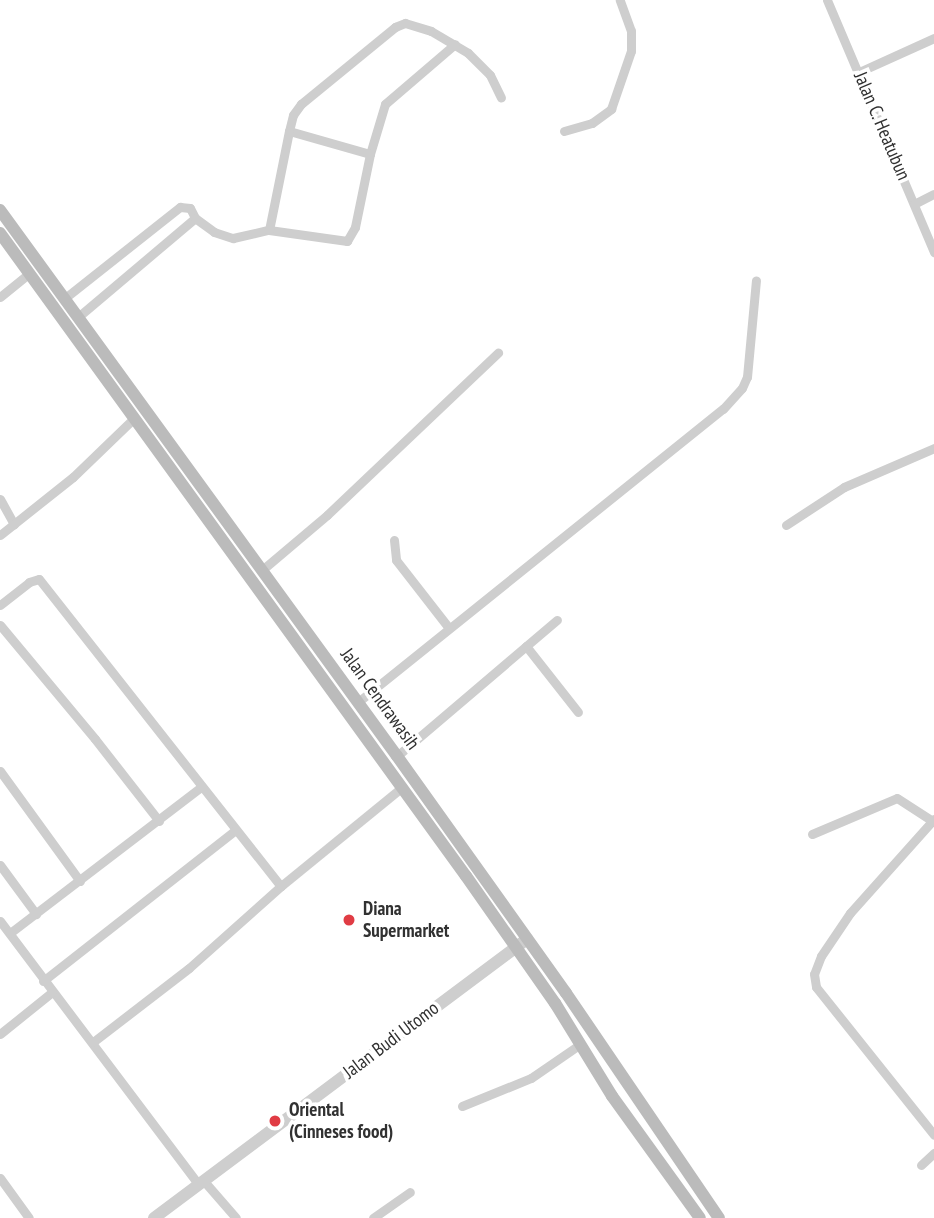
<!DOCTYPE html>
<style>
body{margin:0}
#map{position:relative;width:934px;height:1218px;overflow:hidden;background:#fff;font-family:"PT Sans Narrow",sans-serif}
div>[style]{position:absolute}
.minor>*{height:9px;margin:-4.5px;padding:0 4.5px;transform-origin:4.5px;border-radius:4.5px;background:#cecece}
.tertiary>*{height:12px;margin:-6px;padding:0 6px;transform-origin:6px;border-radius:6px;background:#cecece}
.secondary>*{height:12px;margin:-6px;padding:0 6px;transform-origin:6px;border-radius:6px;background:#bbb}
.dots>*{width:19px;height:19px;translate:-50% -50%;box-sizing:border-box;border:4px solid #fff;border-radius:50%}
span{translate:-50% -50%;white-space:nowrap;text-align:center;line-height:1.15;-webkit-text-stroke:7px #fff;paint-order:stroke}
.street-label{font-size:19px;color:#313131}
.poi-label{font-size:19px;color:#313131;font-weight:700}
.left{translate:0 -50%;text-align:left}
</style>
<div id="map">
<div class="minor">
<div style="left:827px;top:0;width:274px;rotate:67deg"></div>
<div style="left:859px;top:72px;width:82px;rotate:-24.4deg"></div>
<div style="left:289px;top:131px;width:16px;rotate:-76deg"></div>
<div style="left:293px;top:115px;width:14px;rotate:-54deg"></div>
<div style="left:301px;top:104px;width:122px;rotate:-39.3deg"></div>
<div style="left:395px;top:27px;width:11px;rotate:-22deg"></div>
<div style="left:405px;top:23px;width:27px;rotate:17deg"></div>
<div style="left:431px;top:31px;width:43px;rotate:30.7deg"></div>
<div style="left:468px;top:53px;width:31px;rotate:45deg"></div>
<div style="left:490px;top:75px;width:25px;rotate:64deg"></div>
<div style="left:564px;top:131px;width:29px;rotate:-16deg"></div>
<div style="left:592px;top:123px;width:24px;rotate:-36deg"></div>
<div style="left:611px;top:109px;width:61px;rotate:-71deg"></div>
<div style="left:631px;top:51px;width:20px;rotate:-90deg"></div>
<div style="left:631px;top:31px;width:33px;rotate:-110deg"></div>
<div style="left:370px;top:154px;width:52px;rotate:-73.3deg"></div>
<div style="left:385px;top:104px;width:92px;rotate:-40.6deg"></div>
<div style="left:914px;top:204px;width:22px;rotate:-27deg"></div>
<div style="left:0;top:297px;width:38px;rotate:-39deg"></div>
<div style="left:65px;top:298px;width:147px;rotate:-38.4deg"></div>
<div style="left:180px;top:207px;width:10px;rotate:6deg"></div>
<div style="left:190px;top:208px;width:11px;rotate:63deg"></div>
<div style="left:78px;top:317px;width:153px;rotate:-40.2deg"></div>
<div style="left:195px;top:218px;width:24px;rotate:36deg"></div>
<div style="left:214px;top:232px;width:20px;rotate:18deg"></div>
<div style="left:233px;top:238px;width:37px;rotate:-13deg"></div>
<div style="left:269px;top:230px;width:79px;rotate:8deg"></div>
<div style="left:347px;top:241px;width:16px;rotate:-60deg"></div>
<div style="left:355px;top:227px;width:75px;rotate:-78.4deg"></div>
<div style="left:370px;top:154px;width:84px;rotate:-164.1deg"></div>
<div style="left:289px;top:131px;width:101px;rotate:101.4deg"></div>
<div style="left:0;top:499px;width:29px;rotate:61deg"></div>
<div style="left:786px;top:525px;width:69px;rotate:-33.2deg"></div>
<div style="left:844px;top:487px;width:98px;rotate:-23.4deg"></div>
<div style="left:0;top:535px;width:93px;rotate:-38.5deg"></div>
<div style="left:73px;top:477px;width:85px;rotate:-44deg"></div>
<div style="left:394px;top:540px;width:20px;rotate:84deg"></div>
<div style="left:396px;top:560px;width:86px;rotate:52.1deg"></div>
<div style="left:262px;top:570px;width:85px;rotate:-40.2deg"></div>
<div style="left:327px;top:515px;width:236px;rotate:-43.5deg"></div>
<div style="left:0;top:605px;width:37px;rotate:-38deg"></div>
<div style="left:29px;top:582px;width:10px;rotate:-17deg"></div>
<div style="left:39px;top:579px;width:391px;rotate:51.8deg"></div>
<div style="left:0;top:625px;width:148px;rotate:50.2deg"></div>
<div style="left:95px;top:739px;width:104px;rotate:52deg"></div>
<div style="left:526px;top:646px;width:84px;rotate:51.8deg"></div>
<div style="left:358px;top:702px;width:468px;rotate:-38.8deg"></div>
<div style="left:723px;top:409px;width:28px;rotate:-48deg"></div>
<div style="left:742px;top:388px;width:12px;rotate:-66deg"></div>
<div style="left:747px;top:377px;width:97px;rotate:-84.7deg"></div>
<div style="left:397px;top:756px;width:210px;rotate:-40.4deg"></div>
<div style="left:0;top:771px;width:136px;rotate:54deg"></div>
<div style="left:934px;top:819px;width:126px;rotate:131.8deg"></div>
<div style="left:850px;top:913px;width:52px;rotate:124deg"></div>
<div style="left:821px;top:956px;width:19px;rotate:111deg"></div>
<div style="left:814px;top:974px;width:13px;rotate:81deg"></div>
<div style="left:816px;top:987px;width:189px;rotate:51.4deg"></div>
<div style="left:812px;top:834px;width:92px;rotate:-23deg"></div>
<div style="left:897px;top:798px;width:44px;rotate:33deg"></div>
<div style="left:0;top:865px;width:61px;rotate:53.7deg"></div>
<div style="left:0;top:921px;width:329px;rotate:53deg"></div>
<div style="left:10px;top:933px;width:240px;rotate:-37.4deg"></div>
<div style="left:43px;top:981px;width:243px;rotate:-38.1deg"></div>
<div style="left:0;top:1034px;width:67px;rotate:-38.9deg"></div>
<div style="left:93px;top:1042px;width:121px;rotate:-37.6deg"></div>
<div style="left:189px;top:968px;width:123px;rotate:-41.7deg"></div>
<div style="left:281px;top:886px;width:155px;rotate:-39.2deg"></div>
<div style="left:462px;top:1106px;width:74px;rotate:-22.1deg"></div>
<div style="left:531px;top:1078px;width:58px;rotate:-34.5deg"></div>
<div style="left:921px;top:1165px;width:18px;rotate:-43deg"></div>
<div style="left:0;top:1178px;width:49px;rotate:54.1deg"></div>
<div style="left:203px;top:1180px;width:50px;rotate:49deg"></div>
<div style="left:373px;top:1218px;width:45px;rotate:-35.1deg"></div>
</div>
<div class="tertiary">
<div style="left:154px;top:1218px;width:466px;rotate:-36.8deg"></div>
</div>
<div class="secondary">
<div style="left:0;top:210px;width:675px;rotate:53.98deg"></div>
<div style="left:397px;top:756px;width:291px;rotate:54.5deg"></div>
<div style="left:566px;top:993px;width:272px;rotate:55.8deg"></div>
<div style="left:0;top:233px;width:794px;rotate:54.07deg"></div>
<div style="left:466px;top:876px;width:155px;rotate:55deg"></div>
<div style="left:555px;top:1003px;width:109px;rotate:58.5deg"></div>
<div style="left:612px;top:1096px;width:150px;rotate:54.2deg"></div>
</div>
<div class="dots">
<div style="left:349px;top:920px;background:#e03c44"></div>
<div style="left:275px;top:1121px;background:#e03c44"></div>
</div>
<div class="street-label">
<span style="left:882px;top:126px;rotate:67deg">Jalan C. Heatubun</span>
<span style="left:380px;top:699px;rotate:54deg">Jalan Cendrawasih</span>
<span style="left:391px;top:1040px;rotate:-37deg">Jalan Budi Utomo</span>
</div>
<div class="poi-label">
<span class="left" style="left:363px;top:920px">Diana<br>Supermarket</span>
<span class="left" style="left:289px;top:1121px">Oriental<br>(Cinneses food)</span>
</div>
</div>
